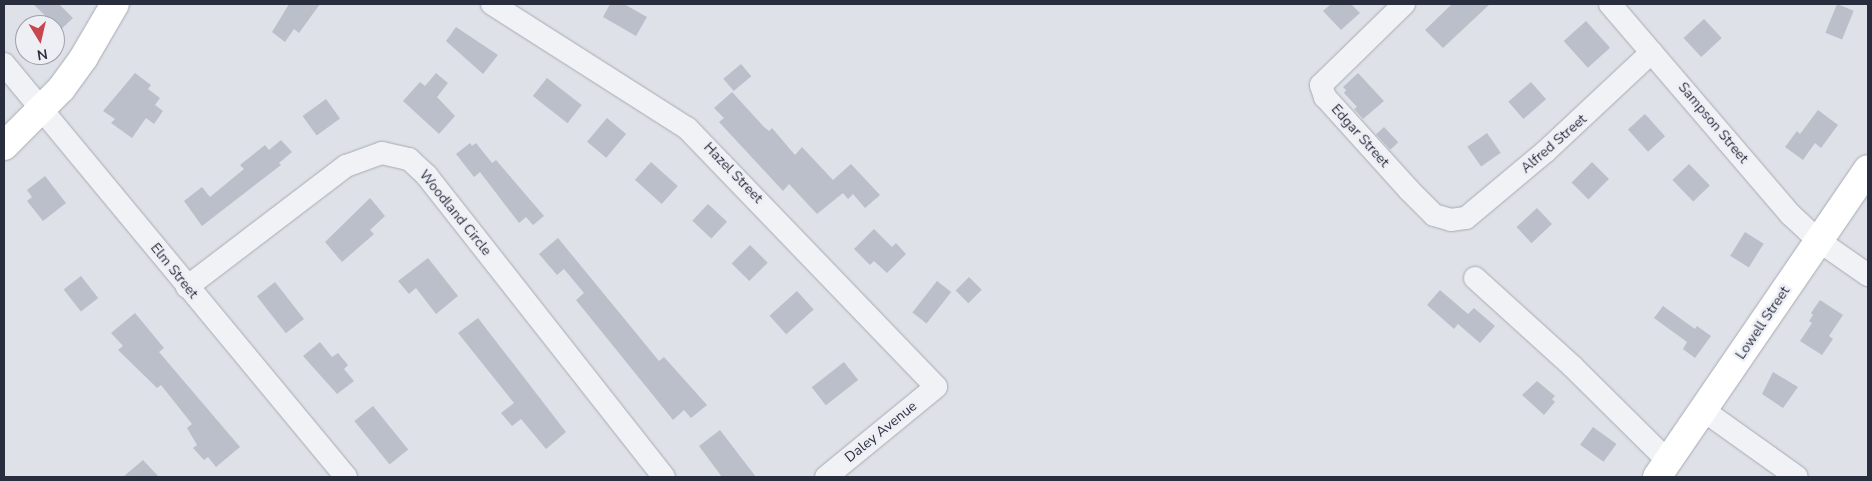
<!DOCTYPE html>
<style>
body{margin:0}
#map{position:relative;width:1872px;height:481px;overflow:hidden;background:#dee1e7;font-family:"Nunito Sans",sans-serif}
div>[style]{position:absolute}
.building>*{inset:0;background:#bbbfc9;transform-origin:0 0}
.roads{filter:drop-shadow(0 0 1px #a7abb4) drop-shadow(0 0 1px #a7abb4)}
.minor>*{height:22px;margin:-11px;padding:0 11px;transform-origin:11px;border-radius:11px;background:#f0f2f5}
.major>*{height:28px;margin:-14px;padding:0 14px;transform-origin:14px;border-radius:14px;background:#fff}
span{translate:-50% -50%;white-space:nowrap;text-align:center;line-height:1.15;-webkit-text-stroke:5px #edeff5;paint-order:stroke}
.street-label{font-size:14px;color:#282e3d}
.frame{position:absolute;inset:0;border:5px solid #282e3d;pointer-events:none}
.north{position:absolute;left:15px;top:15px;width:50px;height:50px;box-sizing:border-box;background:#edeff5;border:1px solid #9ea2ab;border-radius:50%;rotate:171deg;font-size:14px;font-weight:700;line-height:20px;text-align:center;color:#282e3d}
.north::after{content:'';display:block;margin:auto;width:18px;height:22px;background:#c8474f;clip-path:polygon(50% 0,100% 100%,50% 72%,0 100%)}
</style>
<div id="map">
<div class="building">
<div style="clip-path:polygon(33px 4px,59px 4px,73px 18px,55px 35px,55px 25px)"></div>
<div style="clip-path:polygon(289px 4px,320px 4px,299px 33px,294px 29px,285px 42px,272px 32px)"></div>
<div style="clip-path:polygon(610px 4px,624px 4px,647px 17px,636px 36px,603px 17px)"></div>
<div style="clip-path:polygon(1331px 4px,1351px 4px,1360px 13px,1341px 30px,1323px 11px)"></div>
<div style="clip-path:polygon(1452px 4px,1490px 4px,1443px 48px,1425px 30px)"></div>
<div style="left:1837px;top:4px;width:18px;height:31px;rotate:22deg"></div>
<div style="left:1704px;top:19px;width:26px;height:28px;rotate:47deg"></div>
<div style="left:1586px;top:21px;width:36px;height:30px;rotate:48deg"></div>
<div style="clip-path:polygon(456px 27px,498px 55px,483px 74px,446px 41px)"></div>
<div style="left:741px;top:64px;width:16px;height:23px;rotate:50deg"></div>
<div style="clip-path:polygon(135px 73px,151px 85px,148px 89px,160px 98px,155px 105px,163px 111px,154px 124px,146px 118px,132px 138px,111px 123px,115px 119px,103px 111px)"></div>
<div style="clip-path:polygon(436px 73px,448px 83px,437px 97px,455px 116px,439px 134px,403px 101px,420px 82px,425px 86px)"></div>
<div style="clip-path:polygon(1358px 73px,1384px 101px,1363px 119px,1354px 109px,1357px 107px,1344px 93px,1346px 90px,1343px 87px)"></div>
<div style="left:547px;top:78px;width:44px;height:23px;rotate:38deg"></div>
<div style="left:1531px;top:82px;width:23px;height:30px;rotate:49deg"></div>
<div style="clip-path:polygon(732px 92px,764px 127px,769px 131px,772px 128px,795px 155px,802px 147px,833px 180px,851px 164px,880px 195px,865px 208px,853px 194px,848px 199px,843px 193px,817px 214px,789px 184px,783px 191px,719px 122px,724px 118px,714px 108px)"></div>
<div style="left:326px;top:99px;width:24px;height:29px;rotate:54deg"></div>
<div style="clip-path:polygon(1818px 110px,1838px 125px,1821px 148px,1815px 143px,1803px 160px,1785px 147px,1797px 131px,1800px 134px)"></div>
<div style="left:1645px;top:114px;width:30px;height:23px;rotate:48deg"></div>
<div style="left:607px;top:118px;width:25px;height:31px;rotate:40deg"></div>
<div style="left:1384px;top:127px;width:21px;height:11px;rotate:47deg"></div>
<div style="left:1487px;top:133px;width:24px;height:24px;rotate:55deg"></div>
<div style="clip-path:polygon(281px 140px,292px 152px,279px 163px,281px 165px,202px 226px,184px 201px,202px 187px,210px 197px,244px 169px,240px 165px,265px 145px,269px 150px)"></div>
<div style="clip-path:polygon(470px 143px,472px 146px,476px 143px,492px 163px,496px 160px,544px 216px,533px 225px,526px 217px,519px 223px,480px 172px,474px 177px,456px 154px)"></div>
<div style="left:651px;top:162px;width:36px;height:24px;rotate:42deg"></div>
<div style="left:1592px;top:162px;width:24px;height:29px;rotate:45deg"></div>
<div style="left:1689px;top:164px;width:30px;height:23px;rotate:46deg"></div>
<div style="clip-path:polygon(45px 176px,66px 203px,43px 221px,27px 201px,32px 197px,27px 190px)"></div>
<div style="clip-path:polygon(370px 198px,385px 216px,370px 230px,374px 234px,342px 262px,325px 242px)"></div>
<div style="left:708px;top:204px;width:26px;height:23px;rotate:43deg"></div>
<div style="left:1537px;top:208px;width:22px;height:28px;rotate:47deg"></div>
<div style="clip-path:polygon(874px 229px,892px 247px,896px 243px,906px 254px,887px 273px,874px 261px,870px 265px,854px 249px)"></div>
<div style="left:1745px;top:232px;width:22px;height:28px;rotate:32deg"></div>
<div style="clip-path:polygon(558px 238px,659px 361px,664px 357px,707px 405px,691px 418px,684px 410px,673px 420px,576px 300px,584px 293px,564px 269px,557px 275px,539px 254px)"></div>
<div style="left:750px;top:245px;width:25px;height:26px;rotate:45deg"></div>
<div style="clip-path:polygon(428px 258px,458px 296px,436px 314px,416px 288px,409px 294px,398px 281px)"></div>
<div style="left:81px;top:276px;width:28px;height:22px;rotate:52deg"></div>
<div style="left:969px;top:277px;width:18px;height:19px;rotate:45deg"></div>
<div style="left:937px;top:281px;width:18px;height:40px;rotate:38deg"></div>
<div style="left:275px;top:282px;width:47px;height:23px;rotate:52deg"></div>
<div style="clip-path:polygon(1440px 290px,1468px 314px,1474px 308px,1495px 326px,1480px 343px,1458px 324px,1454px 329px,1427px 305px)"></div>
<div style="left:797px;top:291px;width:25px;height:37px;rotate:48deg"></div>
<div style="clip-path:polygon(1820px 300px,1843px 315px,1829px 336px,1833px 339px,1822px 355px,1800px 341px,1812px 323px,1809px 321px,1813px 315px,1811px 313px)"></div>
<div style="clip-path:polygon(1663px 306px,1695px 329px,1697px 326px,1711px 336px,1695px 358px,1683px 349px,1687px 342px,1654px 318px)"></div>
<div style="clip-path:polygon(135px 313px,164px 348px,159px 352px,240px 447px,216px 467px,208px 457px,204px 460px,193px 448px,197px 445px,187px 428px,192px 424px,161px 385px,157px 388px,118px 350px,123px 346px,111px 333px)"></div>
<div style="clip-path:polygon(478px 318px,566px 432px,546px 449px,521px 419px,512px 426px,501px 413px,514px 403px,458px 333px)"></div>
<div style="clip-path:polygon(320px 342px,332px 357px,338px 353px,348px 365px,344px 369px,354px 381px,337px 394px,303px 356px)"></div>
<div style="left:844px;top:362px;width:23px;height:41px;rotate:52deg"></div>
<div style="clip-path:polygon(1773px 372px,1798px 387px,1783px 408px,1762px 394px)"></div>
<div style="clip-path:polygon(1537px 381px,1555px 396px,1552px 399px,1555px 402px,1544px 415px,1522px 395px)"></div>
<div style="left:373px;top:406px;width:56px;height:24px;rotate:51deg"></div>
<div style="left:1593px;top:427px;width:29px;height:22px;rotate:36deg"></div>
<div style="clip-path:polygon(720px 430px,756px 477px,722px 477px,699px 446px)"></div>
<div style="clip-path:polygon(143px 460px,159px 477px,123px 477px)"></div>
</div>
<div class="roads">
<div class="minor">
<div style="left:492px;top:4px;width:231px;rotate:32.5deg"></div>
<div style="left:687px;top:128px;width:359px;rotate:46.1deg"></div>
<div style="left:936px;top:387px;width:142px;rotate:140.7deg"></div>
<div style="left:1404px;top:4px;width:116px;rotate:135.7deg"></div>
<div style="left:1321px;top:85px;width:13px;rotate:72deg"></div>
<div style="left:1325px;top:97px;width:125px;rotate:47.9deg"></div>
<div style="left:1409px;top:190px;width:35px;rotate:45deg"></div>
<div style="left:1434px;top:215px;width:18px;rotate:16deg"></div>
<div style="left:1451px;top:220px;width:15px;rotate:-8deg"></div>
<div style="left:1466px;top:218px;width:103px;rotate:-39.9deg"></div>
<div style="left:1545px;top:152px;width:146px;rotate:-43.1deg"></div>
<div style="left:1610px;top:4px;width:278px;rotate:49.4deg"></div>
<div style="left:1791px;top:215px;width:38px;rotate:43deg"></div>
<div style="left:1819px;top:241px;width:60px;rotate:34.8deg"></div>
<div style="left:4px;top:64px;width:536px;rotate:50.37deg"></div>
<div style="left:1475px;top:278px;width:131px;rotate:42.2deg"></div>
<div style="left:1572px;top:366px;width:135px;rotate:44.7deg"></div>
<div style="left:187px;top:287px;width:200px;rotate:-37.3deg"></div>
<div style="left:346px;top:166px;width:38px;rotate:-20deg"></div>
<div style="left:382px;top:153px;width:28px;rotate:13deg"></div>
<div style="left:409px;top:159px;width:25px;rotate:43deg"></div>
<div style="left:427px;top:176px;width:383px;rotate:51.8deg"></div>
<div style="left:1703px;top:410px;width:115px;rotate:35.5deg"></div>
</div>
<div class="major">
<div style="left:4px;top:146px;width:81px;rotate:-45deg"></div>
<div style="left:61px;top:89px;width:39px;rotate:-54deg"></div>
<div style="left:84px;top:57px;width:61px;rotate:-59.7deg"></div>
<div style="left:1657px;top:477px;width:373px;rotate:-55.6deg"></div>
</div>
</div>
<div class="street-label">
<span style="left:1713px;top:123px;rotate:50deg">Sampson Street</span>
<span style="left:1360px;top:136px;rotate:48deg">Edgar Street</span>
<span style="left:1554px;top:144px;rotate:-41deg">Alfred Street</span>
<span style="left:733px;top:173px;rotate:46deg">Hazel Street</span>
<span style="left:455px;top:213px;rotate:51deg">Woodland Circle</span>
<span style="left:174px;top:271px;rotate:51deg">Elm Street</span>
<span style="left:1763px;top:323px;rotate:-56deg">Lowell Street</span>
<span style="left:881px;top:432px;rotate:-39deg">Daley Avenue</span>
</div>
<div class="frame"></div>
<div class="north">N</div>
</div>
